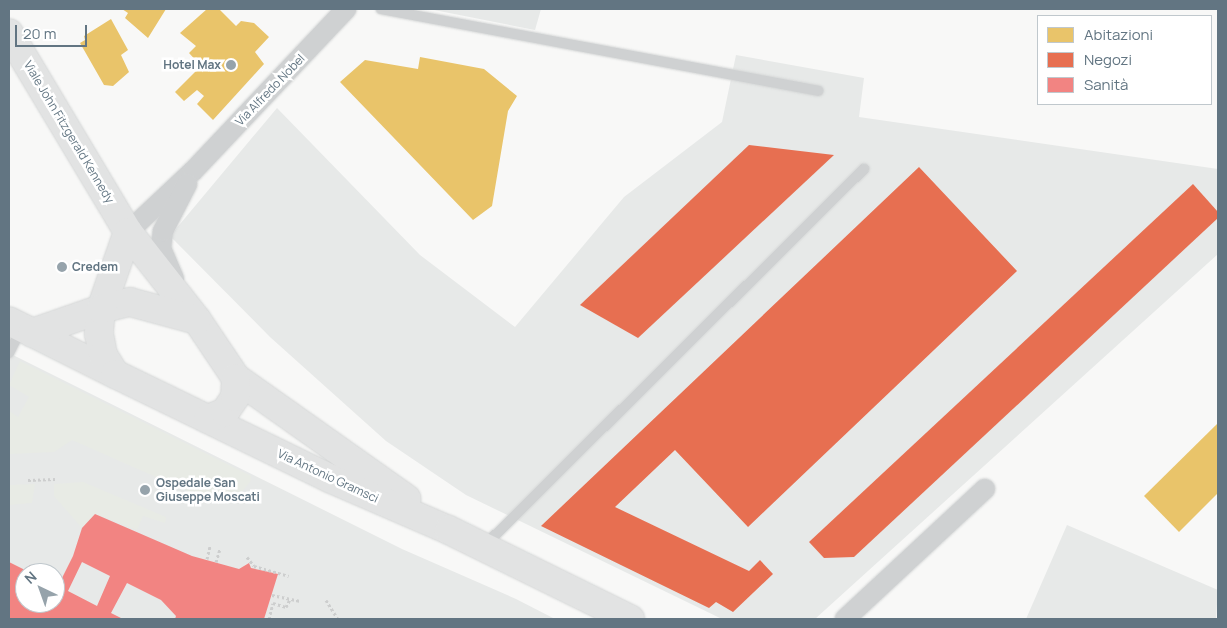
<!DOCTYPE html>
<meta charset="utf-8">
<style>
body{margin:0}
#map{position:relative;width:1227px;height:628px;overflow:hidden;background:#f8f8f7;font-family:Manrope,sans-serif}
div>[style]{position:absolute}
.built>*{inset:0;background:#e7e9e8}
.green>*{inset:0;background:#e8ebe5}
.homes>*{inset:0;background:#e9c46a}
.shops>*{inset:0;background:#e76f51}
.health>*{inset:0;background:#f28482}
.path>*{height:3px;margin-top:-1.5px;transform-origin:0;background:repeating-linear-gradient(90deg,#cdcece 0 2.5px,transparent 0 5px)}
.roads{filter:drop-shadow(0 0 1px #d4d6d6) drop-shadow(0 0 1px #d4d6d6)}
.lane>*{height:10px;margin:-5px;padding:0 5px;transform-origin:5px;border-radius:5px;background:#cfd1d2}
.street>*{height:20px;margin:-10px;padding:0 10px;transform-origin:10px;border-radius:10px;background:#cfd1d2}
.secondary>*{height:28px;margin:-14px;padding:0 14px;transform-origin:14px;border-radius:14px;background:#e2e3e3}
.primary>*{height:28px;margin:-14px;padding:0 14px;transform-origin:14px;border-radius:14px;background:#e2e3e3}
.dots>*{width:14px;height:14px;translate:-50% -50%;box-sizing:border-box;border:2px solid #fff;border-radius:50%}
span{translate:-50% -50%;white-space:nowrap;text-align:center;line-height:1.15;-webkit-text-stroke:5px #fff;paint-order:stroke}
.poi-label{font-size:12px;color:#627582;font-weight:700}
.right{translate:-100% -50%;text-align:right}
.left{translate:0 -50%;text-align:left}
.street-label{font-size:12px;color:#627582}
.frame{position:absolute;inset:0;border:10px solid #627582;pointer-events:none}
.legend{position:absolute;left:1037px;top:15px;width:175px;height:90px;box-sizing:border-box;background:#fff;border:1px solid #c0c8cd;margin:0;padding:6px 9px;list-style:none;font-size:15px;color:#627582}
.legend li{display:flex;align-items:center;gap:10px;height:25px}
.legend b{width:25px;border:1px solid #c0c8cd}
.north{position:absolute;left:15px;top:563px;width:50px;height:50px;box-sizing:border-box;background:#fff;border:1px solid #c0c8cd;border-radius:50%;rotate:318deg;font-size:14px;font-weight:700;line-height:20px;text-align:center;color:#627582}
.north::after{content:'';display:block;margin:auto;width:18px;height:22px;background:#96a3ab;clip-path:polygon(50% 0,100% 100%,50% 72%,0 100%)}
.scale{position:absolute;left:15px;top:25px;width:72px;height:22px;box-sizing:border-box;border:2px solid #627582;border-top:0;padding-left:6px;font-size:15px;line-height:18px;white-space:nowrap;color:#627582;-webkit-text-stroke:4px #fff;paint-order:stroke}
</style>
<div id="map">
<div class="built">
<div style="clip-path:polygon(429px 9px,541px 9px,535px 30px)"></div>
<div style="clip-path:polygon(736px 55px,864px 78px,859px 117px,1218px 169px,1218px 254px,815px 619px,722px 619px,466px 495px,386px 441px,270px 337px,170px 236px,277px 108px,420px 255px,515px 327px,624px 197px,722px 122px)"></div>
<div style="clip-path:polygon(evenodd,9px 353px,402px 549px,516px 599px,555px 619px,9px 619px,9px 353px,25px 573px,55px 573px,55px 603px,25px 603px,25px 573px)"></div>
<div style="clip-path:polygon(1067px 525px,1218px 590px,1216px 619px,1026px 619px)"></div>
</div>
<div class="green">
<div style="clip-path:polygon(20px 361px,251px 476px,250px 482px,236px 499px,226px 503px,215px 503px,72px 440px,54px 452px,9px 454px,9px 411px,18px 417px,29px 397px,9px 385px)"></div>
<div style="clip-path:polygon(83px 482px,166px 517px,165px 523px,143px 516px,137px 530px,95px 514px,82px 528px,54px 496px,54px 484px)"></div>
<div style="clip-path:polygon(35px 484px,32px 503px,9px 505px,9px 485px)"></div>
</div>
<div class="homes">
<div style="clip-path:polygon(122px 9px,166px 9px,148px 38px,125px 18px,128px 13px)"></div>
<div style="clip-path:polygon(207px 9px,219px 9px,236px 26px,241px 21px,254px 23px,269px 37px,255px 52px,264px 64px,213px 120px,197px 104px,204px 96px,197px 90px,184px 101px,175px 92px,201px 66px,189px 53px,196px 46px,180px 33px)"></div>
<div style="clip-path:polygon(111px 19px,128px 50px,121px 55px,129px 72px,113px 86px,104px 85px,80px 43px,85px 40px,84px 36px)"></div>
<div style="clip-path:polygon(420px 57px,484px 69px,517px 96px,508px 111px,492px 206px,473px 220px,340px 82px,365px 60px,418px 69px)"></div>
<div style="clip-path:polygon(1218px 423px,1218px 493px,1179px 532px,1144px 496px)"></div>
</div>
<div class="shops">
<div style="clip-path:polygon(749px 145px,834px 155px,638px 338px,580px 305px)"></div>
<div style="clip-path:polygon(919px 167px,1017px 271px,748px 527px,675px 450px,615px 507px,749px 571px,760px 560px,773px 574px,733px 612px,716px 602px,709px 608px,541px 526px)"></div>
<div style="clip-path:polygon(1193px 184px,1218px 212px,1218px 218px,854px 557px,824px 558px,809px 542px)"></div>
</div>
<div class="health">
<div style="clip-path:polygon(evenodd,95px 514px,192px 556px,239px 569px,249px 563px,251px 568px,278px 574px,264px 619px,175px 619px,176px 616px,161px 600px,127px 583px,111px 613px,123px 619px,9px 619px,9px 562px,25px 570px,30px 565px,44px 573px,25px 573px,25px 603px,55px 603px,55px 584px,58px 586px,73px 556px,82px 528px,95px 514px,82px 562px,110px 576px,97px 606px,68px 591px,82px 562px)"></div>
</div>
<div class="path">
<div style="left:28px;top:480px;width:27px;rotate:-2deg"></div>
<div style="left:247px;top:557px;width:11px;rotate:52deg"></div>
<div style="left:254px;top:566px;width:36px;rotate:16deg"></div>
<div style="left:207px;top:559px;width:13px;rotate:-77deg"></div>
<div style="left:216px;top:562px;width:14px;rotate:-73deg"></div>
<div style="left:272px;top:595px;width:29px;rotate:12deg"></div>
<div style="left:326px;top:600px;width:22px;rotate:58deg"></div>
<div style="left:269px;top:619px;width:16px;rotate:-76deg"></div>
<div style="left:273px;top:603px;width:14px;rotate:17deg"></div>
<div style="left:286px;top:607px;width:9px;rotate:-63deg"></div>
</div>
<div class="roads">
<div class="lane">
<div style="left:381px;top:9px;width:445px;rotate:10.6deg"></div>
<div style="left:9px;top:353px;width:28px;rotate:-63deg"></div>
<div style="left:485px;top:545px;width:534px;rotate:-44.77deg"></div>
</div>
<div class="street">
<div style="left:128px;top:232px;width:89px;rotate:-43.2deg"></div>
<div style="left:193px;top:171px;width:223px;rotate:-46.6deg"></div>
<div style="left:174px;top:279px;width:33px;rotate:-113deg"></div>
<div style="left:161px;top:249px;width:18px;rotate:-84deg"></div>
<div style="left:163px;top:231px;width:53px;rotate:-62.9deg"></div>
<div style="left:845px;top:619px;width:191px;rotate:-42.9deg"></div>
</div>
<div class="secondary">
<div style="left:9px;top:321px;width:119px;rotate:26.6deg"></div>
<div style="left:32px;top:333px;width:73px;rotate:-19.2deg"></div>
</div>
<div class="primary">
<div style="left:9px;top:33px;width:232px;rotate:59.1deg"></div>
<div style="left:128px;top:232px;width:112px;rotate:51.9deg"></div>
<div style="left:197px;top:320px;width:70px;rotate:56.1deg"></div>
<div style="left:236px;top:378px;width:209px;rotate:35.3deg"></div>
<div style="left:128px;top:232px;width:82px;rotate:109.3deg"></div>
<div style="left:101px;top:309px;width:25px;rotate:95deg"></div>
<div style="left:99px;top:334px;width:21px;rotate:79deg"></div>
<div style="left:103px;top:355px;width:22px;rotate:58deg"></div>
<div style="left:115px;top:374px;width:240px;rotate:25.9deg"></div>
<div style="left:331px;top:479px;width:129px;rotate:23.4deg"></div>
<div style="left:449px;top:530px;width:202px;rotate:26.2deg"></div>
<div style="left:101px;top:309px;width:30px;rotate:-14deg"></div>
<div style="left:130px;top:302px;width:69px;rotate:15deg"></div>
<div style="left:208px;top:419px;width:18px;rotate:-22deg"></div>
<div style="left:225px;top:412px;width:18px;rotate:-56deg"></div>
<div style="left:235px;top:397px;width:19px;rotate:-87deg"></div>
</div>
</div>
<div class="dots">
<div style="left:231px;top:65px;background:#96a3ab"></div>
<div style="left:62px;top:267px;background:#96a3ab"></div>
<div style="left:145px;top:490px;background:#96a3ab"></div>
</div>
<div class="poi-label">
<span class="right" style="left:221px;top:65px">Hotel Max</span>
<span class="left" style="left:72px;top:267px">Credem</span>
<span class="left" style="left:156px;top:490px">Ospedale San<br>Giuseppe Moscati</span>
</div>
<div class="street-label">
<span style="left:270px;top:90px;rotate:-46deg">Via Alfredo Nobel</span>
<span style="left:69px;top:132px;rotate:59deg">Viale John Fitzgerald Kennedy</span>
<span style="left:328px;top:476px;rotate:25deg">Via Antonio Gramsci</span>
</div>
<div class="frame"></div>
<ul class="legend">
<li><b style="height:14px;background:#e9c46a"></b>Abitazioni</li>
<li><b style="height:14px;background:#e76f51"></b>Negozi</li>
<li><b style="height:14px;background:#f28482"></b>Sanità</li>
</ul>
<div class="north">N</div>
<div class="scale">20 m</div>
</div>
